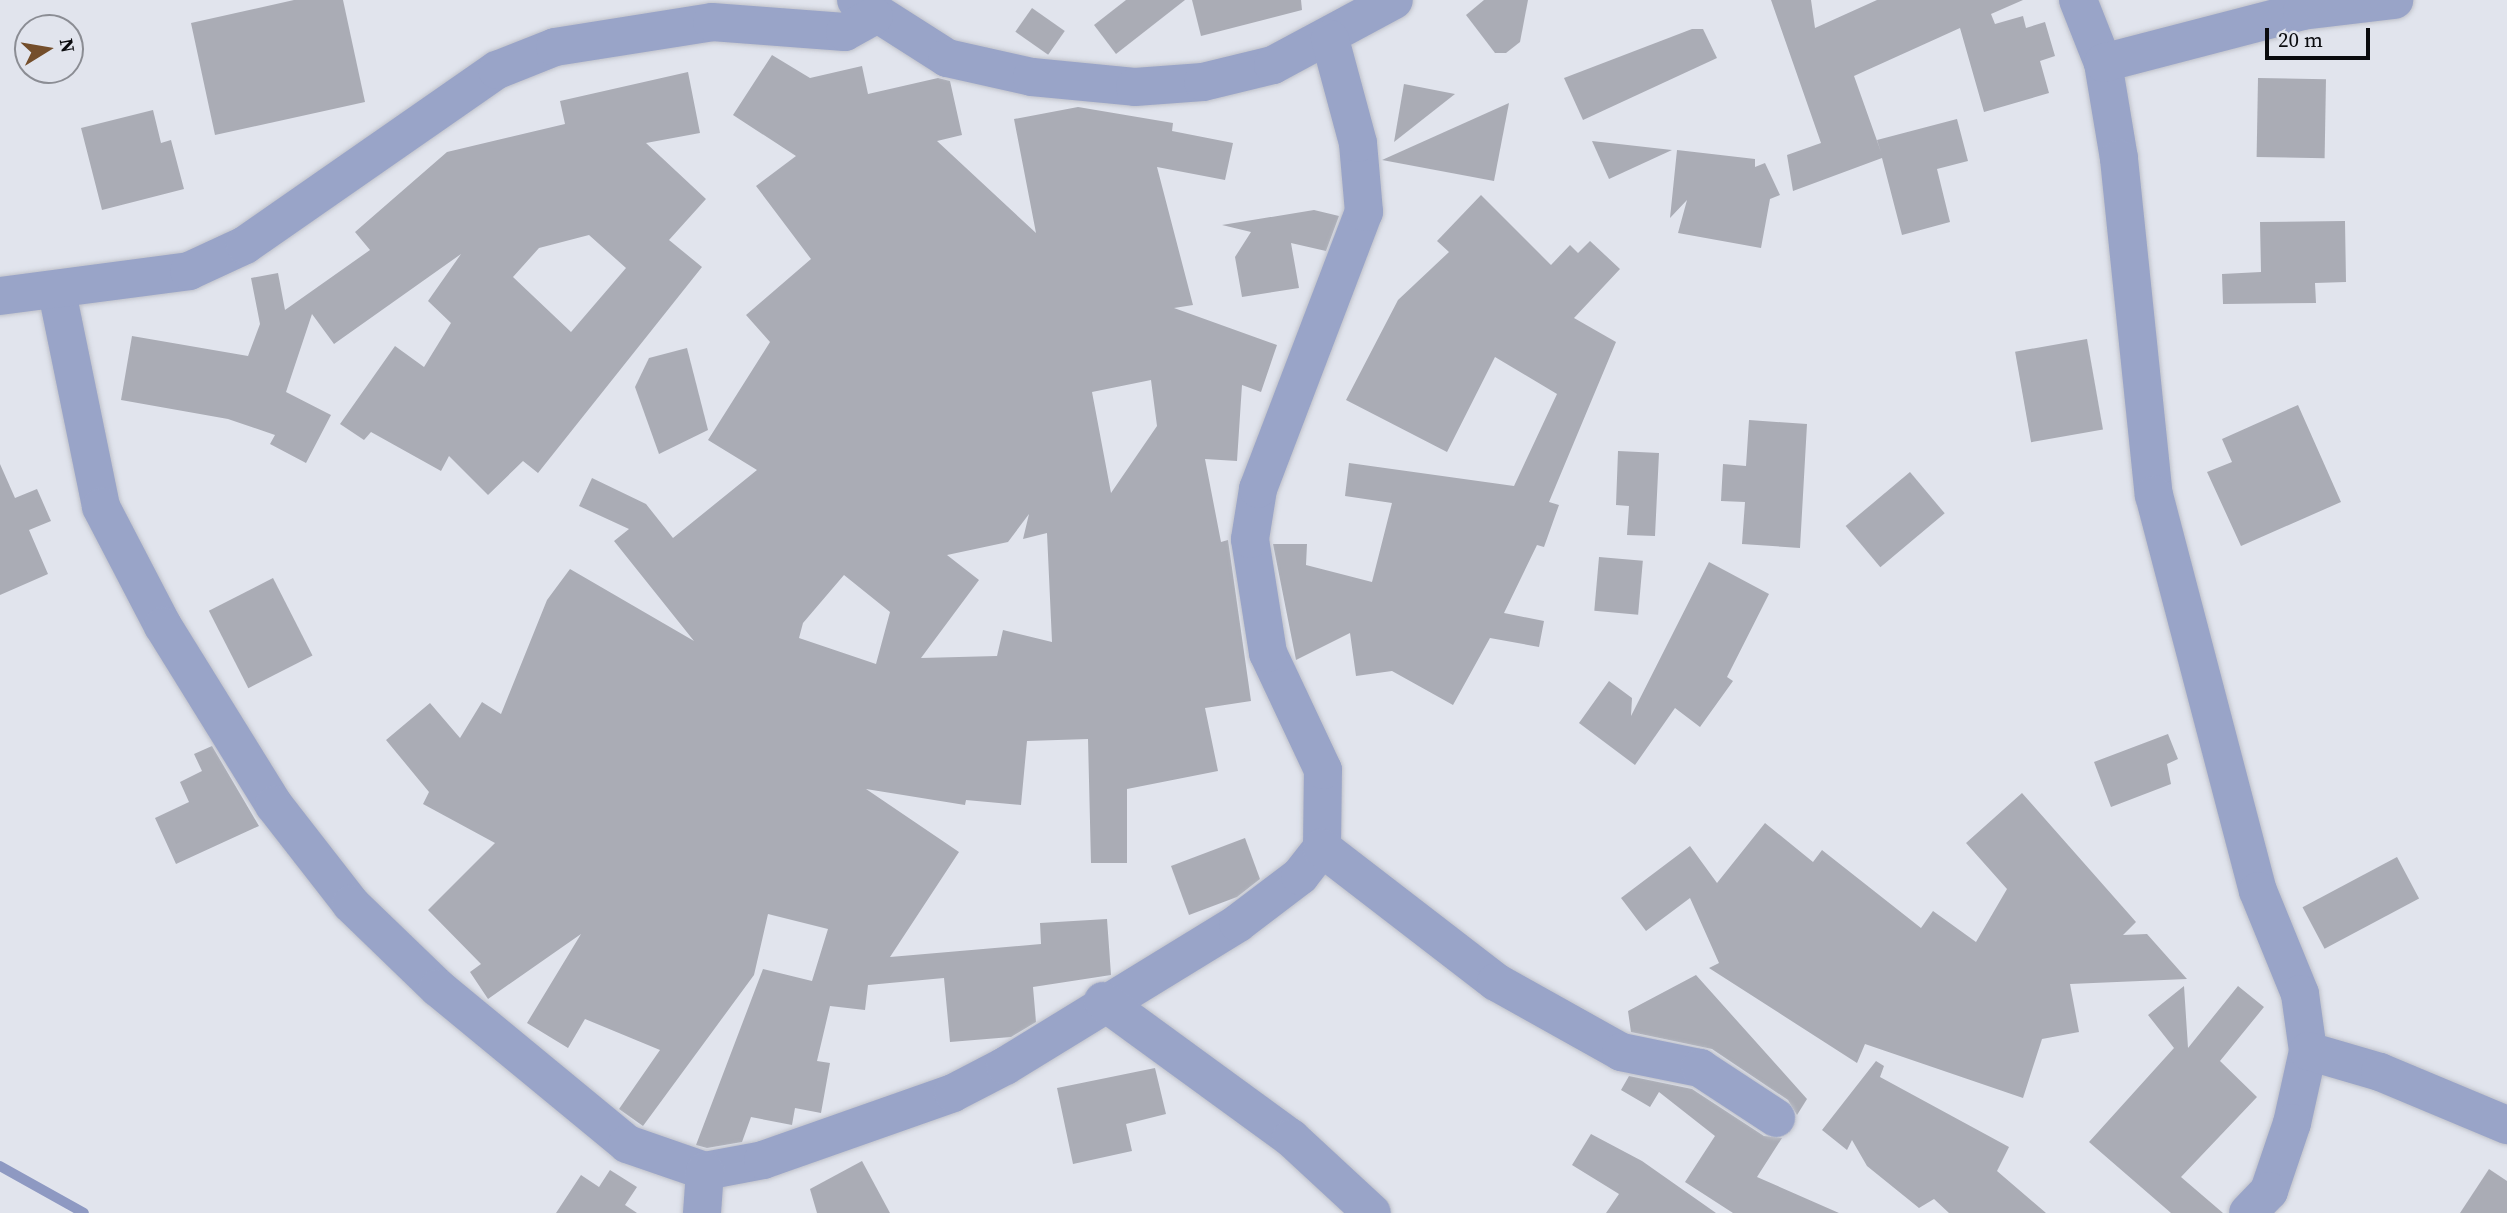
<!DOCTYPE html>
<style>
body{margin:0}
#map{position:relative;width:2507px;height:1213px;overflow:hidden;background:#e1e4ed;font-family:"Source Serif 4",serif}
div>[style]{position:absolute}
.stream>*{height:10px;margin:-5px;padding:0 5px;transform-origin:5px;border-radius:5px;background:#8e99c2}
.building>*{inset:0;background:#aaacb5;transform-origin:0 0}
.roads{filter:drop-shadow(0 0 2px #bfc1c9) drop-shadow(0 0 2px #bfc1c9)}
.minor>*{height:38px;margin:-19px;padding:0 19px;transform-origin:19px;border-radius:19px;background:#99a4c8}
span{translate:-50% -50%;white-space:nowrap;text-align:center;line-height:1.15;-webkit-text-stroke:5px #e1e4ed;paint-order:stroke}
.north{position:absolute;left:14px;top:14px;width:70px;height:70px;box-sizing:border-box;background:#e1e4ed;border:2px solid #8b8d94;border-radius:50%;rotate:79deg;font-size:19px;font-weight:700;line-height:28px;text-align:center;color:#0a0b0e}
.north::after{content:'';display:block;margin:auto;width:24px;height:32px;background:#744e2b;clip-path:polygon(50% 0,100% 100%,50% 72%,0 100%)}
.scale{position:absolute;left:2265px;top:28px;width:105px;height:32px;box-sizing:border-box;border:4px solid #0a0b0e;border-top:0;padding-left:9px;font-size:21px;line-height:24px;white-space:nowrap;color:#0a0b0e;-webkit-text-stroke:5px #e1e4ed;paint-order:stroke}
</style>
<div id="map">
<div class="stream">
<div style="left:0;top:1166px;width:96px;rotate:29.2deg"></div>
</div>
<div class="building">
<div style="clip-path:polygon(294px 0,343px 0,365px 102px,215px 135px,191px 23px)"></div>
<div style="clip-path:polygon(1126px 0,1185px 0,1116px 54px,1094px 25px)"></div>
<div style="clip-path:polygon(1192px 0,1301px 0,1302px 10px,1201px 36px)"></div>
<div style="clip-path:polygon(1484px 0,1528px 0,1520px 42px,1506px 53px,1495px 53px,1466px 15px)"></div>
<div style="clip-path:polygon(1771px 0,1811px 0,1815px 28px,1877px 0,2023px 0,1991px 14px,1995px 24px,2023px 16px,2026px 28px,2045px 22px,2055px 56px,2040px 61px,2049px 93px,1984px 112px,1960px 28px,1854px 76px,1881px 152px,1877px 140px,1957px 119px,1968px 161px,1937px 169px,1950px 222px,1902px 235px,1882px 158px,1793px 191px,1787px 155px,1821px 143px)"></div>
<div style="left:1032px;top:8px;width:40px;height:29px;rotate:35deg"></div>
<div style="clip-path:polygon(1692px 29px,1703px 29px,1717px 58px,1583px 120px,1564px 78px)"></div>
<div style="clip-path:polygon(evenodd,772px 55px,810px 78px,862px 66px,868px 94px,938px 78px,950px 81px,962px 135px,937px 141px,1036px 233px,1014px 119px,1078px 107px,1173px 123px,1172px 131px,1233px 143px,1225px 180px,1157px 167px,1193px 305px,1174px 308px,1277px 345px,1261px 392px,1242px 385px,1237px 461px,1205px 459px,1221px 542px,1228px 540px,1251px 701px,1205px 708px,1218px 771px,1127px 789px,1127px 863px,1091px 863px,1088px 739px,1027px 741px,1021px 805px,966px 800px,965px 805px,866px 789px,959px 852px,890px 957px,1041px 944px,1040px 923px,1107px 919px,1111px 975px,1033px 987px,1036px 1022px,1011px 1037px,950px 1042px,944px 978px,868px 985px,865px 1010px,830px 1006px,817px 1061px,830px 1063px,821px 1113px,795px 1108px,792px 1125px,751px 1117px,742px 1142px,707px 1148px,696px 1145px,763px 969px,812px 981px,828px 929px,768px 914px,754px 975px,643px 1126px,619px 1109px,660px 1050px,585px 1019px,568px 1048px,527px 1023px,581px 934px,488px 999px,470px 972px,481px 964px,428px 910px,495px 843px,423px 804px,429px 792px,386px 740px,430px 703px,460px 738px,482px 702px,501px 714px,547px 600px,570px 569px,694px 641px,614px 541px,629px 529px,579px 506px,592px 478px,646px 504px,673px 538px,757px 470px,708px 440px,770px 342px,746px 315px,811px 259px,756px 186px,796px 156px,733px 115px,772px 55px,1151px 380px,1157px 426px,1111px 493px,1092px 392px,1151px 380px,772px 55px,1029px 514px,1023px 539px,1047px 533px,1052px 642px,1003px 630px,997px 656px,921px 658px,979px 580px,947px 555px,1008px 542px,1029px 514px,772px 55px,844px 575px,890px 612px,876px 664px,799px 638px,803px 623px,844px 575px)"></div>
<div style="clip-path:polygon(evenodd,688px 72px,700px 133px,646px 143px,706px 199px,669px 240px,702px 267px,538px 473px,523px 461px,488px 495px,449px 456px,441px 471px,371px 432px,364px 440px,340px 424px,395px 346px,424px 367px,451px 323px,428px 301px,461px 254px,334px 344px,312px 314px,286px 392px,331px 415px,306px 463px,270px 444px,275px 435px,228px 419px,121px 400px,132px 336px,248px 356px,260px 324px,251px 278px,278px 273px,285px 310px,370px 250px,355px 232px,447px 152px,565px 124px,560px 101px,688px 72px,589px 235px,626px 268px,571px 332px,513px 277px,539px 248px,589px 235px)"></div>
<div style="left:2258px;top:78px;width:68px;height:79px;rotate:1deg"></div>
<div style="clip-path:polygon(1404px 84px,1455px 94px,1394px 142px)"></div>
<div style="clip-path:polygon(1509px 103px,1494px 181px,1382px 160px)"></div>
<div style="clip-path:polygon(153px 110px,161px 143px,171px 140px,184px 189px,102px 210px,81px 128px)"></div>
<div style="clip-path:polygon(1592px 141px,1672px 150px,1609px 179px)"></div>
<div style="clip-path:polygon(1677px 150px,1755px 159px,1755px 167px,1765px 163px,1780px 195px,1770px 199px,1761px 248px,1678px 233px,1687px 200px,1670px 218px)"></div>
<div style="clip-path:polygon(1481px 195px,1551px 265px,1570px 245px,1578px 253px,1590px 241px,1620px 269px,1574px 318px,1616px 342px,1549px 502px,1559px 505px,1544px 547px,1537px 545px,1504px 613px,1544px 621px,1539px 647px,1490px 638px,1453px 705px,1392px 671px,1356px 676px,1350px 633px,1296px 660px,1273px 544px,1307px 544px,1306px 565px,1372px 582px,1392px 503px,1345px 496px,1349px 463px,1514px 486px,1557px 394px,1495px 357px,1447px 452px,1346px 400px,1398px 300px,1449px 252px,1437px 241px)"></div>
<div style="clip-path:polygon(1314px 210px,1339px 216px,1326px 251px,1291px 243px,1299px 288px,1242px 297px,1235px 257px,1251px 232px,1222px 225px)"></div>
<div style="clip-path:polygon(2345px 221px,2346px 282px,2315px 283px,2316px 303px,2223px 304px,2222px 274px,2261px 272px,2260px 222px)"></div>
<div style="left:2087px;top:339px;width:92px;height:73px;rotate:80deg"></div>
<div style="clip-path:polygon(687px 348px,708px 430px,659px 454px,635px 387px,649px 358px)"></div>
<div style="clip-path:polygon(2298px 405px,2341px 502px,2241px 546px,2207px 472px,2232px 462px,2222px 439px)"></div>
<div style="clip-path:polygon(1749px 420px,1807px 424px,1800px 548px,1742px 544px,1745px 502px,1721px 501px,1723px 464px,1746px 466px)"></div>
<div style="clip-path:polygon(1618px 451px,1659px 453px,1655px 536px,1627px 535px,1629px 506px,1616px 505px)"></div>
<div style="clip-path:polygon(0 464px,15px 498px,37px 489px,51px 521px,29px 530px,48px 574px,0 595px)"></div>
<div style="left:1910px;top:472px;width:54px;height:84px;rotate:50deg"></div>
<div style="left:1599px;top:557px;width:44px;height:54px;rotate:5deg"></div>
<div style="clip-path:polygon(1709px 562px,1769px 594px,1727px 677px,1733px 681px,1700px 727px,1675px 708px,1635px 765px,1579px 723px,1609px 681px,1632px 698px,1631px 716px)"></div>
<div style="left:273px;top:578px;width:87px;height:72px;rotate:63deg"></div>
<div style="clip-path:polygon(2168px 734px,2178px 759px,2167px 764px,2171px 784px,2111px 807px,2094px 762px)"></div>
<div style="clip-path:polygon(212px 746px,259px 826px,176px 864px,155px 818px,189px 802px,180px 782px,202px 771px,194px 754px)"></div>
<div style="clip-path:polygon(2022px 793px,2136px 922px,2123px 935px,2147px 934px,2187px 979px,2070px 984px,2079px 1032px,2042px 1039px,2023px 1098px,1865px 1044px,1857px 1063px,1709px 968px,1719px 963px,1690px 898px,1646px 931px,1621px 898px,1690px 846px,1717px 883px,1765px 823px,1813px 862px,1822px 850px,1921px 928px,1933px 911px,1976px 942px,2007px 889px,1966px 843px)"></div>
<div style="clip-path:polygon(1245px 838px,1260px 879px,1237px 897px,1189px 915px,1171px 866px)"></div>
<div style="left:2397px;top:857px;width:47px;height:107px;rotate:62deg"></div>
<div style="clip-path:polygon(1696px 975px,1807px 1099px,1797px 1115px,1788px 1100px,1712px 1049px,1631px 1032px,1628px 1011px)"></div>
<div style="clip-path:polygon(2184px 986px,2188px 1048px,2238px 986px,2264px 1007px,2220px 1061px,2257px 1097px,2181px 1177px,2223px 1213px,2171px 1213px,2089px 1142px,2174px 1048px,2148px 1015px)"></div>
<div style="clip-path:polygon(1876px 1061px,1884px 1066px,1880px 1077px,2009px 1147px,1997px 1171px,2046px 1213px,1949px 1213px,1934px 1199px,1919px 1208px,1867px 1166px,1852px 1140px,1847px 1150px,1822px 1130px)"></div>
<div style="clip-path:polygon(1155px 1068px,1166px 1114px,1126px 1124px,1132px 1151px,1073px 1164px,1057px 1088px)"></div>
<div style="clip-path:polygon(1629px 1076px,1692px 1089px,1764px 1136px,1782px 1138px,1757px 1177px,1839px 1213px,1733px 1213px,1685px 1182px,1715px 1136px,1659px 1092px,1650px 1107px,1621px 1090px)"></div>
<div style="clip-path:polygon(1591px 1134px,1642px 1161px,1716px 1213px,1606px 1213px,1619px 1194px,1572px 1165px)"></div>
<div style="clip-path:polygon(862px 1161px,890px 1213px,817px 1213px,810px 1189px)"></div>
<div style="clip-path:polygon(2489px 1169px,2507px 1181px,2507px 1213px,2460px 1213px)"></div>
<div style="clip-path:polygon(610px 1170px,637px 1187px,625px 1205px,637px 1213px,556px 1213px,581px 1175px,599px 1187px)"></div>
</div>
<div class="roads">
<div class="minor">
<div style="left:856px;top:0;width:108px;rotate:32.5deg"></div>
<div style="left:947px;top:58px;width:87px;rotate:12.6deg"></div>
<div style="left:1032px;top:77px;width:103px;rotate:5.5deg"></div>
<div style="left:1135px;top:87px;width:68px;rotate:-4.2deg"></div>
<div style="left:1203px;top:82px;width:72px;rotate:-13.7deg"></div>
<div style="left:1273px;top:65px;width:137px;rotate:-28.2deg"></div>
<div style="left:2078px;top:0;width:68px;rotate:68.4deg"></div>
<div style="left:2103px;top:63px;width:97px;rotate:80.5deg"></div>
<div style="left:2119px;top:159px;width:338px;rotate:84.1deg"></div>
<div style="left:2154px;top:495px;width:409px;rotate:75.3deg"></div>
<div style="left:2258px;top:891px;width:111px;rotate:67.8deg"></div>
<div style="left:2300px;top:994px;width:58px;rotate:82deg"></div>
<div style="left:2308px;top:1051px;width:74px;rotate:102.5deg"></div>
<div style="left:2292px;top:1123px;width:72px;rotate:108.7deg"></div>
<div style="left:2269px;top:1191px;width:30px;rotate:134deg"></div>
<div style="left:2103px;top:63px;width:206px;rotate:-14.6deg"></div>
<div style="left:2302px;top:11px;width:93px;rotate:-6.8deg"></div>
<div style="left:57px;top:292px;width:219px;rotate:78.4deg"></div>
<div style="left:101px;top:507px;width:134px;rotate:62.5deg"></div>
<div style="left:163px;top:626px;width:211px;rotate:58.2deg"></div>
<div style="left:274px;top:805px;width:125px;rotate:52.1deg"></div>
<div style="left:351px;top:904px;width:121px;rotate:44deg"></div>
<div style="left:438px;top:988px;width:245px;rotate:39.5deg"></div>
<div style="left:627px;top:1144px;width:83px;rotate:19.1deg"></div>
<div style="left:705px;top:1171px;width:59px;rotate:-10.7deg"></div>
<div style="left:763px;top:1160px;width:201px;rotate:-19.4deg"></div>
<div style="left:953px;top:1093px;width:59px;rotate:-27.4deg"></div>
<div style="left:1005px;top:1066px;width:273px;rotate:-31.5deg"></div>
<div style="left:1238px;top:923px;width:78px;rotate:-37.2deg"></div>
<div style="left:1300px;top:876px;width:36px;rotate:-52deg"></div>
<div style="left:1322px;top:848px;width:78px;rotate:-89.3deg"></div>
<div style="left:1323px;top:770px;width:129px;rotate:-115.2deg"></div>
<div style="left:1268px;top:653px;width:115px;rotate:-99deg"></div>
<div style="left:1250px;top:539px;width:51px;rotate:-80.9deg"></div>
<div style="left:1258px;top:489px;width:297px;rotate:-69.1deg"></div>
<div style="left:1364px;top:212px;width:69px;rotate:-95deg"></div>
<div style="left:1358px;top:143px;width:108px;rotate:-105.1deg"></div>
<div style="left:0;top:296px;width:191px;rotate:-7.5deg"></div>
<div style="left:189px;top:271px;width:62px;rotate:-24.9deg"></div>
<div style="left:245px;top:245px;width:307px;rotate:-34.8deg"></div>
<div style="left:497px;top:70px;width:62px;rotate:-21.6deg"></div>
<div style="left:555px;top:47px;width:159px;rotate:-9deg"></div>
<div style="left:712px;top:22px;width:133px;rotate:4.3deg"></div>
<div style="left:845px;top:32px;width:33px;rotate:-29deg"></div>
<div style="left:1322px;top:848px;width:220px;rotate:37.6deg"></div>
<div style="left:1496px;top:982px;width:143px;rotate:29.2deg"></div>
<div style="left:1621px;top:1052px;width:81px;rotate:11.4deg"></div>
<div style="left:1700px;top:1068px;width:91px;rotate:33.3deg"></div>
<div style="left:1103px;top:1001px;width:233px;rotate:36.1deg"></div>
<div style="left:1291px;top:1138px;width:110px;rotate:42.8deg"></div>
<div style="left:2308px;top:1051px;width:75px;rotate:16.3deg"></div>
<div style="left:2380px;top:1072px;width:138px;rotate:22.7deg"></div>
<div style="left:702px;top:1213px;width:42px;rotate:-85.9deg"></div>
</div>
</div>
<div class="north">N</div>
<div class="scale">20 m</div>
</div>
